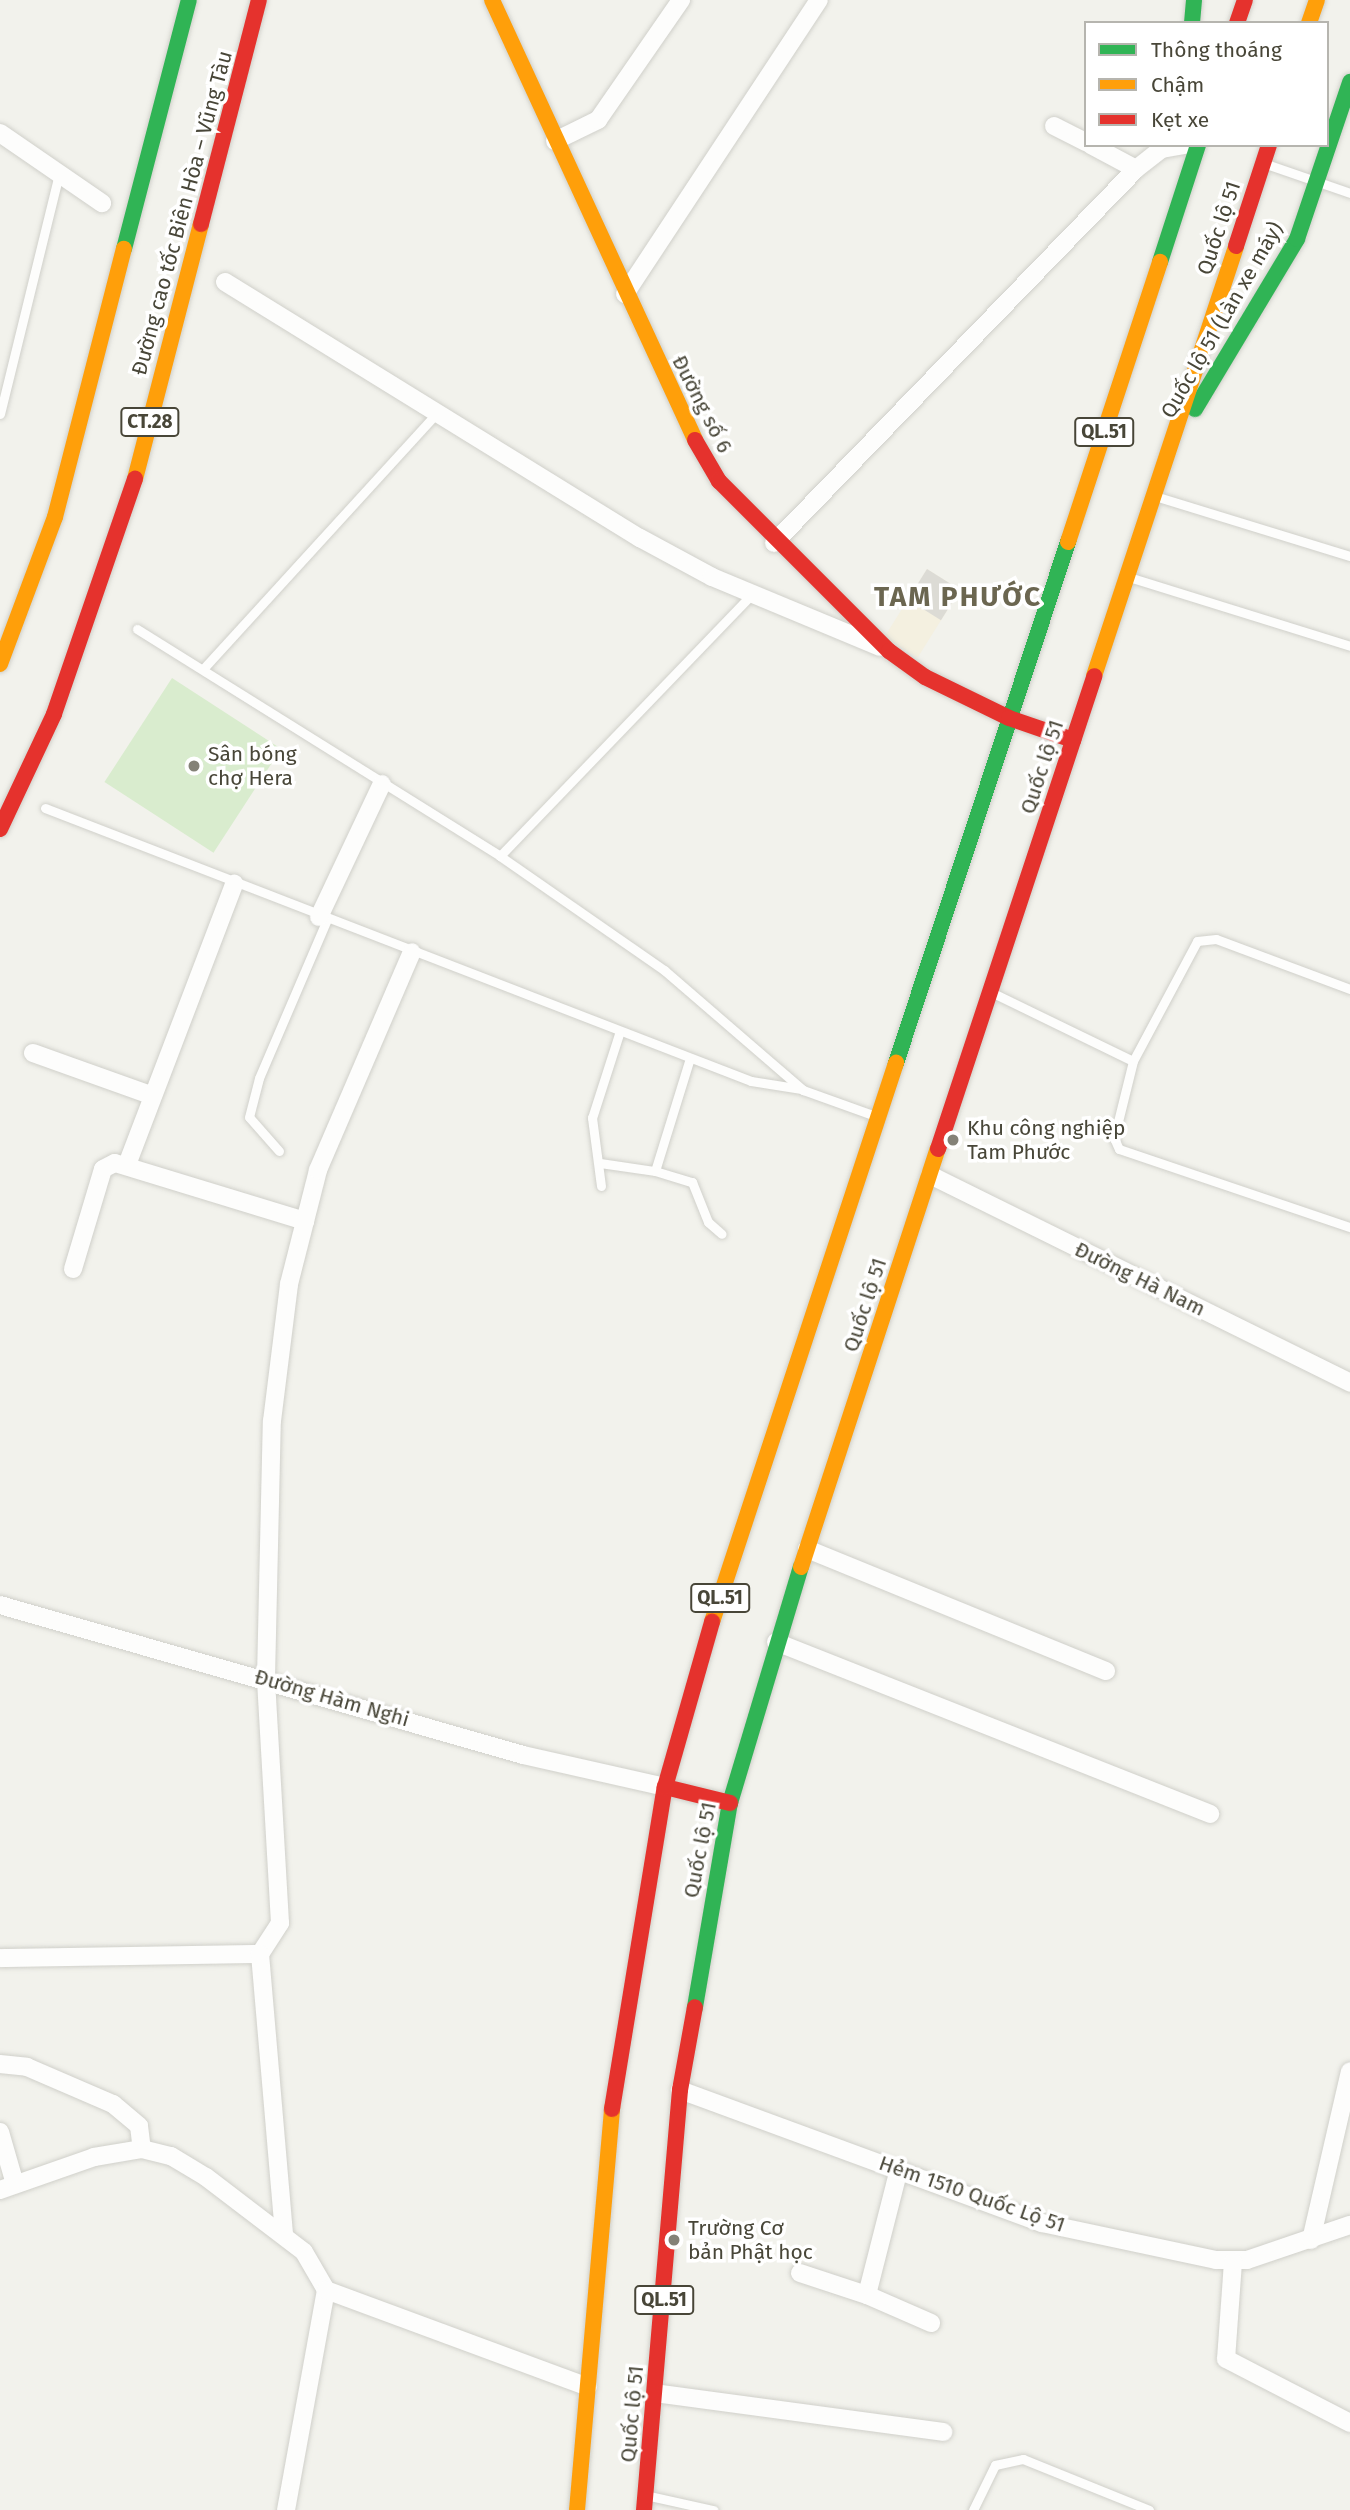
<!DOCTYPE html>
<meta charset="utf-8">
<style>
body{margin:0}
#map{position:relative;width:1350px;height:2510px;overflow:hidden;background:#f2f2ec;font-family:"Fira Sans",sans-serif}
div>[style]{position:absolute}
.commercial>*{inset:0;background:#f4f0e0;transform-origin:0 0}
.green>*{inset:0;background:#d9ecce;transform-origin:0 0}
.building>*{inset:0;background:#dcdbd5;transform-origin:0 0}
.roads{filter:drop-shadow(0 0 2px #d0d0ca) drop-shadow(0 0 2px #d0d0ca)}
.lane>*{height:9px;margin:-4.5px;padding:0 4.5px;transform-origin:4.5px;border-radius:4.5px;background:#fdfdfc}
.street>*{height:18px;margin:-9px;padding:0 9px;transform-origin:9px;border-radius:9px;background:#fdfdfc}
.fast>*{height:16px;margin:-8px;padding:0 8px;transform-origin:8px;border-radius:8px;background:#30b455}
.slow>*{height:16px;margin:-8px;padding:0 8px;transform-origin:8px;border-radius:8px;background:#ff9f0a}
.jam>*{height:16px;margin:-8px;padding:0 8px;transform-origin:8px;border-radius:8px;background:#e5322d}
.dots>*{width:19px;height:19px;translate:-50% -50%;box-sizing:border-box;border:4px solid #fff;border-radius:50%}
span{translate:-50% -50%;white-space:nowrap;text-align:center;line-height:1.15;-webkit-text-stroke:7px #fff;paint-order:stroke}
.shield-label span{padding:2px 5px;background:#fff;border:2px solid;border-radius:5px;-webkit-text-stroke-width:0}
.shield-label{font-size:19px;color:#484638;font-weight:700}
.street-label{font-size:21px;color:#484638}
.poi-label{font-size:21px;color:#484638}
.left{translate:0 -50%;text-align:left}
.district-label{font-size:28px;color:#6b6650;font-weight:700;letter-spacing:2px}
.legend{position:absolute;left:1084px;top:21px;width:245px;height:126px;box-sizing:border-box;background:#fff;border:2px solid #b6b5af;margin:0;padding:9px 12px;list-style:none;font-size:21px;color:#484638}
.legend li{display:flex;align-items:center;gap:14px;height:35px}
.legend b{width:35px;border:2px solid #b6b5af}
</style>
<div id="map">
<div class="commercial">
<div style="left:927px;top:569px;width:39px;height:80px;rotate:32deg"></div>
</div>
<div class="green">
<div style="left:172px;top:678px;width:130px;height:124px;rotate:33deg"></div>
</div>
<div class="building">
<div style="left:927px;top:569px;width:39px;height:36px;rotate:32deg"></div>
</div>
<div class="roads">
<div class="lane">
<div style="left:1269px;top:165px;width:86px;rotate:19.1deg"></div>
<div style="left:0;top:414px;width:247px;rotate:-76.2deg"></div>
<div style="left:1158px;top:497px;width:201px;rotate:17.1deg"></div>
<div style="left:1132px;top:578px;width:228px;rotate:17.3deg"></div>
<div style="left:137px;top:629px;width:428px;rotate:32deg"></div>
<div style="left:500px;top:856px;width:200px;rotate:34.8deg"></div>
<div style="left:664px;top:970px;width:184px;rotate:40.8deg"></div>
<div style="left:803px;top:1090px;width:74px;rotate:19.7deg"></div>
<div style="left:203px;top:669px;width:344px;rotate:-47.6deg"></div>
<div style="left:45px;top:808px;width:757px;rotate:21.14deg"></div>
<div style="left:751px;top:1081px;width:51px;rotate:9.1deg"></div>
<div style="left:500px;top:856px;width:364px;rotate:-46.1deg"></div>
<div style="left:995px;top:994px;width:153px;rotate:25.9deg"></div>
<div style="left:1133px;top:1061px;width:79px;rotate:103.9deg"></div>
<div style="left:1114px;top:1138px;width:12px;rotate:66deg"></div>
<div style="left:1119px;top:1149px;width:244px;rotate:18.7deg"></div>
<div style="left:1133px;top:1061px;width:136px;rotate:-61.9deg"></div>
<div style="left:1197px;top:941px;width:19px;rotate:-6deg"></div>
<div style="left:1216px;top:939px;width:143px;rotate:20.5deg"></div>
<div style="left:279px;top:1151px;width:45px;rotate:-131.4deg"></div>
<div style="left:249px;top:1117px;width:40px;rotate:-75.6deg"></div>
<div style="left:259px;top:1078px;width:173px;rotate:-66.8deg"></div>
<div style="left:600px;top:1163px;width:56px;rotate:8.3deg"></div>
<div style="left:655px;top:1171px;width:118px;rotate:-72.8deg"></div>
<div style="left:655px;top:1171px;width:39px;rotate:17deg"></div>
<div style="left:692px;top:1182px;width:43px;rotate:68.2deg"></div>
<div style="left:708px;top:1222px;width:18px;rotate:41deg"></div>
<div style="left:601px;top:1186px;width:69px;rotate:-97.5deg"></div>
<div style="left:592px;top:1118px;width:91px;rotate:-72.2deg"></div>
<div style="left:650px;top:2496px;width:65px;rotate:12.5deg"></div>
<div style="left:973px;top:2510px;width:50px;rotate:-63.9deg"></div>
<div style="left:995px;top:2465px;width:29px;rotate:-12deg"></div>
<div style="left:1023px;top:2459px;width:136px;rotate:22deg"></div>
</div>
<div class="street">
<div style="left:1054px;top:126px;width:36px;rotate:27deg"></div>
<div style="left:0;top:133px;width:124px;rotate:34.5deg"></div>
<div style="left:555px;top:141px;width:48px;rotate:-26deg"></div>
<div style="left:598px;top:120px;width:146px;rotate:-55.3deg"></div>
<div style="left:1091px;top:145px;width:51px;rotate:28.1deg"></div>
<div style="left:225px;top:282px;width:488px;rotate:31.7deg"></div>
<div style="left:640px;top:538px;width:82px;rotate:28.4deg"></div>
<div style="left:712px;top:577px;width:182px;rotate:22.6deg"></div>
<div style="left:625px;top:294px;width:352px;rotate:-56.6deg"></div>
<div style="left:774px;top:543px;width:520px;rotate:-45.93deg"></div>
<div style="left:1136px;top:169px;width:33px;rotate:-38deg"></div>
<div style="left:1162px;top:149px;width:23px;rotate:-10deg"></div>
<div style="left:319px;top:917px;width:147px;rotate:-64.7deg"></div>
<div style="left:33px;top:1053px;width:127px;rotate:19.7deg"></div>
<div style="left:128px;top:1162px;width:298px;rotate:-69.1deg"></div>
<div style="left:930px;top:1175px;width:469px;rotate:26.3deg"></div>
<div style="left:73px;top:1269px;width:104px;rotate:-73.3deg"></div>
<div style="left:103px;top:1169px;width:13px;rotate:-27deg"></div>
<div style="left:115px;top:1163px;width:199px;rotate:17deg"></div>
<div style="left:807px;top:1549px;width:323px;rotate:22.2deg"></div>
<div style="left:0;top:1605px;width:544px;rotate:16deg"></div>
<div style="left:523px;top:1755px;width:146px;rotate:12.7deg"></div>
<div style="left:776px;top:1642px;width:467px;rotate:21.6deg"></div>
<div style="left:260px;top:1954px;width:37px;rotate:-57deg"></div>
<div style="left:280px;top:1923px;width:245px;rotate:-93.3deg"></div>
<div style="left:266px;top:1678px;width:257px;rotate:-88.7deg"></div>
<div style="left:272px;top:1421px;width:138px;rotate:-82.9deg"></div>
<div style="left:289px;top:1284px;width:118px;rotate:-75.7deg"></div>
<div style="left:318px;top:1170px;width:237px;rotate:-66.7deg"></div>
<div style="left:0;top:1958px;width:260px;rotate:-0.9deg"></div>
<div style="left:260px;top:1954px;width:280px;rotate:85.1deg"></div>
<div style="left:0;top:2064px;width:27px;rotate:6deg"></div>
<div style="left:27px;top:2067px;width:94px;rotate:23.3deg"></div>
<div style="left:113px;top:2104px;width:34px;rotate:40deg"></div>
<div style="left:139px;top:2126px;width:23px;rotate:83deg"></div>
<div style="left:680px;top:2090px;width:386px;rotate:20.2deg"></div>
<div style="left:1042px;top:2223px;width:178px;rotate:12deg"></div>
<div style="left:1216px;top:2260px;width:31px"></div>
<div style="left:1247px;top:2260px;width:109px;rotate:-18.8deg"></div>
<div style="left:0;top:2132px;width:54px;rotate:73.9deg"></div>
<div style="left:899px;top:2169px;width:130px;rotate:104.3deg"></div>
<div style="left:867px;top:2295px;width:70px;rotate:23.6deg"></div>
<div style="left:0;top:2190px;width:100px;rotate:-19.3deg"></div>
<div style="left:94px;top:2157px;width:49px;rotate:-9.5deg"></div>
<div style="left:142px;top:2149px;width:30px;rotate:14deg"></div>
<div style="left:171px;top:2156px;width:41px;rotate:31deg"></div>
<div style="left:206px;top:2177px;width:123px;rotate:37.4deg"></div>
<div style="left:304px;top:2252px;width:44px;rotate:59.9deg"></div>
<div style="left:326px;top:2290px;width:224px;rotate:100.3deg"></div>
<div style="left:1311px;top:2240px;width:173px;rotate:-77deg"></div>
<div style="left:1233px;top:2262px;width:97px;rotate:94.1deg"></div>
<div style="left:1226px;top:2359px;width:140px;rotate:27.3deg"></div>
<div style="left:800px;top:2273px;width:71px;rotate:18.2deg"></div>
<div style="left:326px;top:2290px;width:279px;rotate:20.3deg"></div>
<div style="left:655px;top:2393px;width:291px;rotate:7.7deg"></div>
</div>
<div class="fast">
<div style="left:1192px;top:23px;width:23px;rotate:-85deg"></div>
<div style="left:124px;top:249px;width:257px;rotate:-75.4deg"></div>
<div style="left:1160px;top:262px;width:123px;rotate:-72deg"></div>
<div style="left:1195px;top:409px;width:198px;rotate:-59deg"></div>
<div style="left:1297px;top:239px;width:166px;rotate:-71.3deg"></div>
<div style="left:896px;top:1063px;width:549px;rotate:-71.73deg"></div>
<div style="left:695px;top:2007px;width:207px;rotate:-80.3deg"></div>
<div style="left:730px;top:1803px;width:246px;rotate:-73.3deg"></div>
</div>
<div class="slow">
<div style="left:492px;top:0;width:485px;rotate:65.2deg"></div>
<div style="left:1309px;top:23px;width:24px;rotate:-71deg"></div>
<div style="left:135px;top:479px;width:263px;rotate:-75.5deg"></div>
<div style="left:1068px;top:542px;width:295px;rotate:-71.8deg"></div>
<div style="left:0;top:664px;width:157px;rotate:-69.5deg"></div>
<div style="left:55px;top:517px;width:277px;rotate:-75.6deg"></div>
<div style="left:1094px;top:676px;width:453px;rotate:-71.7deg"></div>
<div style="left:801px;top:1567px;width:440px;rotate:-71.9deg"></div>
<div style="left:712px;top:1622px;width:589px;rotate:-71.78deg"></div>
<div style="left:577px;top:2510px;width:403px;rotate:-85deg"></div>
</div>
<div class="jam">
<div style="left:1237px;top:23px;width:24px;rotate:-71deg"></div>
<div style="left:201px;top:224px;width:231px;rotate:-75.5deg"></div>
<div style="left:1236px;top:246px;width:106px;rotate:-71.9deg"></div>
<div style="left:695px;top:440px;width:48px;rotate:59.7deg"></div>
<div style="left:719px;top:481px;width:240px;rotate:45deg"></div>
<div style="left:889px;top:651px;width:44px;rotate:35.8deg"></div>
<div style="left:925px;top:677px;width:93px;rotate:26deg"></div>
<div style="left:1009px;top:718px;width:68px;rotate:19deg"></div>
<div style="left:0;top:829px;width:127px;rotate:-64.8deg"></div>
<div style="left:54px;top:714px;width:249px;rotate:-71deg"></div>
<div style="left:938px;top:1149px;width:498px;rotate:-71.7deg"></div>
<div style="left:665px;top:1787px;width:67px;rotate:13.8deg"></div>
<div style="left:612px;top:2109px;width:326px;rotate:-80.7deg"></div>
<div style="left:665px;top:1787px;width:172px;rotate:-74.1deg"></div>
<div style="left:644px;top:2510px;width:422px;rotate:-85.1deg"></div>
<div style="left:680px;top:2090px;width:84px;rotate:-79.8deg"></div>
</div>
</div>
<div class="dots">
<div style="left:194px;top:766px;background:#848277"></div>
<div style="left:953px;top:1140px;background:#848277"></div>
<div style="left:674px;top:2240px;background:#848277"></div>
</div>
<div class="shield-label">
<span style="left:150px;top:422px">CT.28</span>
<span style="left:1104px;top:432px">QL.51</span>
<span style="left:720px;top:1598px">QL.51</span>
<span style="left:664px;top:2300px">QL.51</span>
</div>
<div class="street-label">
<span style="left:182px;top:213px;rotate:-75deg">Đường cao tốc Biên Hòa – Vũng Tàu</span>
<span style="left:1219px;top:228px;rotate:-72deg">Quốc lộ 51</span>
<span style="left:1222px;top:320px;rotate:-60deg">Quốc lộ 51 (Làn xe máy)</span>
<span style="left:702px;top:404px;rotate:63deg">Đường số 6</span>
<span style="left:1042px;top:767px;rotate:-72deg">Quốc lộ 51</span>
<span style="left:1140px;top:1279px;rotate:26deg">Đường Hà Nam</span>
<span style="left:865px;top:1305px;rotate:-72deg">Quốc lộ 51</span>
<span style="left:332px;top:1698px;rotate:16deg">Đường Hàm Nghi</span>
<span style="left:700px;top:1850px;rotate:-79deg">Quốc lộ 51</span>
<span style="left:972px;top:2194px;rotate:19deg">Hẻm 1510 Quốc Lộ 51</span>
<span style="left:632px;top:2414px;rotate:-85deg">Quốc lộ 51</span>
</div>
<div class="poi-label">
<span class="left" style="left:208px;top:766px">Sân bóng<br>chợ Hera</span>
<span class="left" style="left:967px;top:1140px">Khu công nghiệp<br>Tam Phước</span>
<span class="left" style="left:688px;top:2240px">Trường Cơ<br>bản Phật học</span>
</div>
<div class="district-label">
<span style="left:958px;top:597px">TAM PHƯỚC</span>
</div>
<ul class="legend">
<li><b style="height:9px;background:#30b455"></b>Thông thoáng</li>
<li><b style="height:9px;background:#ff9f0a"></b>Chậm</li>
<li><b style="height:9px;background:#e5322d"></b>Kẹt xe</li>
</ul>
</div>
